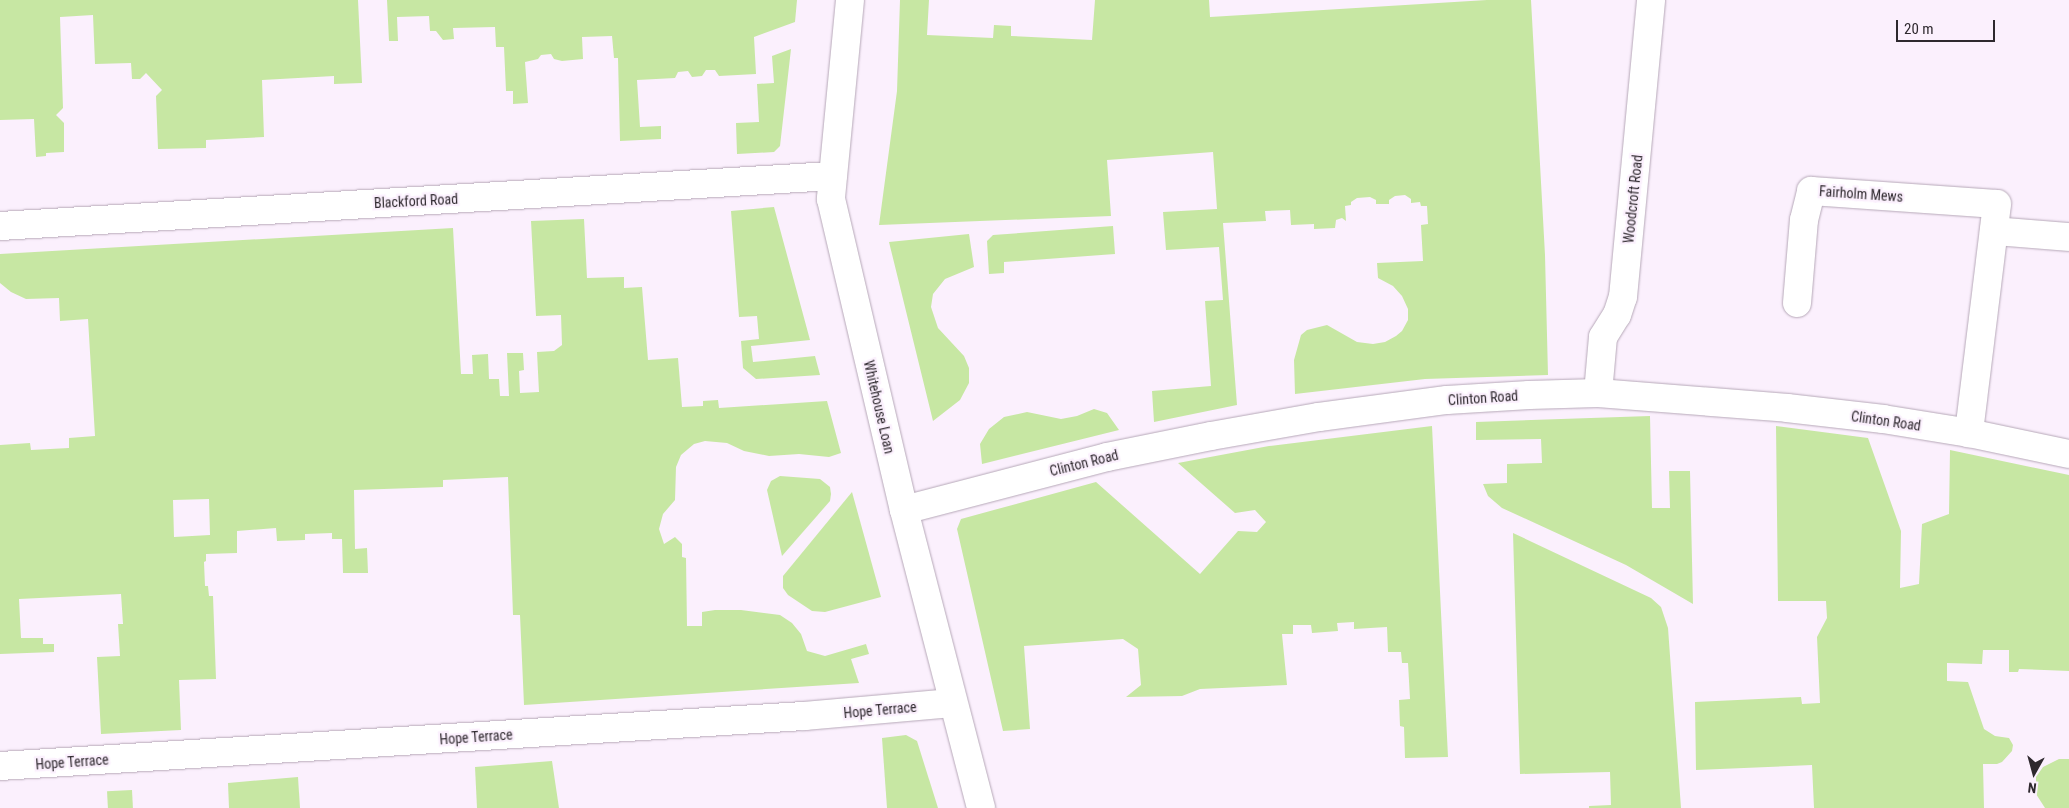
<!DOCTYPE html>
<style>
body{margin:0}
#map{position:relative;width:2069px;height:808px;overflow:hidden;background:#fbf0fd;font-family:"Roboto Condensed",sans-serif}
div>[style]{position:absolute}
.green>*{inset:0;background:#c7e7a3;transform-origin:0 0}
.roads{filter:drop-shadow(0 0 1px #b6a8b8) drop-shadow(0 0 1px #b6a8b8)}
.minor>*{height:28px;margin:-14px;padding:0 14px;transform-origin:14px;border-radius:14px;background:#fff}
span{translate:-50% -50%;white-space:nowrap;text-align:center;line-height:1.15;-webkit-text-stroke:4.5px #fbf0fd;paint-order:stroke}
.street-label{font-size:14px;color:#2e282e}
.north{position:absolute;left:2009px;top:748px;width:50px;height:50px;-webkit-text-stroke:4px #fbf0fd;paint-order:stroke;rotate:187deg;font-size:14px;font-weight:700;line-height:20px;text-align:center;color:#2e282e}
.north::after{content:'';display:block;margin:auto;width:18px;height:22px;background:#2e282e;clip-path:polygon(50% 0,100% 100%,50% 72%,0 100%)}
.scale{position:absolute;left:1896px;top:20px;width:99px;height:22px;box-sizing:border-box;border:2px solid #2e282e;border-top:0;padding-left:6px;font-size:15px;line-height:18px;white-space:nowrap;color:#2e282e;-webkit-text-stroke:4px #fbf0fd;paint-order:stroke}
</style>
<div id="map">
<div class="green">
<div style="clip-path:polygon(0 0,358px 0,362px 83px,334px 84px,334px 76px,262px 80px,264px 137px,206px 140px,206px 148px,158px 149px,156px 96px,162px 90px,146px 73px,140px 79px,132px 79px,131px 63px,95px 64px,93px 15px,60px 17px,63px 108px,56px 115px,64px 123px,64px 152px,46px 153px,46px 156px,36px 157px,34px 119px,0 120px)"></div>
<div style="clip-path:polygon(387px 0,797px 0,795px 22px,754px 37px,756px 74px,719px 76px,715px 70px,706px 70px,702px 76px,692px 77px,688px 71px,678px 72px,675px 78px,637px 80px,640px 127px,661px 126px,661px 139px,620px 141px,618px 58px,614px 58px,612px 36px,582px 37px,583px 59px,562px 61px,554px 59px,551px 54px,541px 55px,538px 59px,525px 62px,528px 103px,513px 104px,513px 91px,506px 91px,504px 47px,496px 47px,495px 27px,453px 28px,454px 39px,443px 40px,436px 31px,430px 31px,429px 16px,397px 17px,398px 41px,389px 41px)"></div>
<div style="clip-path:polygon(900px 0,929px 0,927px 35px,993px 38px,994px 25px,1011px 26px,1011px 36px,1092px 40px,1095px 0,1209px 0,1210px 17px,1487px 0,1531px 0,1545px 255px,1548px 375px,1425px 379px,1295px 394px,1294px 360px,1301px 335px,1307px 330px,1327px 325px,1357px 342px,1373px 344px,1385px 342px,1396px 336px,1402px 331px,1408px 320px,1408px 309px,1402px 296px,1393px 286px,1378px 278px,1377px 263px,1423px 261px,1421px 225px,1428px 224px,1427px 206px,1421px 206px,1420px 202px,1411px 203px,1411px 199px,1405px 195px,1395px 196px,1389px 200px,1389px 204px,1376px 204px,1376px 200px,1370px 197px,1357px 198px,1351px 202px,1351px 205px,1345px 206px,1346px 221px,1342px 218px,1336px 220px,1335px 228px,1314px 229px,1314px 224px,1291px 225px,1290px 210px,1265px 211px,1266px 221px,1223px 223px,1237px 405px,1154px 422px,1152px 391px,1211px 386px,1205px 301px,1223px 300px,1219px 247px,1166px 250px,1163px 212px,1217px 209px,1213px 152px,1107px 160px,1111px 216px,879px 225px,897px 91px)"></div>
<div style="clip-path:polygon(791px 49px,780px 146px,774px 152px,737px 154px,736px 123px,759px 122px,757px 84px,774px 83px,772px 56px)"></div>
<div style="clip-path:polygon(774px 207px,810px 340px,751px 346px,753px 362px,815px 356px,820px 375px,756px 379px,743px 368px,741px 341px,759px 339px,757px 316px,739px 317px,731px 211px)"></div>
<div style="clip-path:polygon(evenodd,584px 219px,587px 278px,624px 277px,624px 288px,642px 287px,648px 360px,678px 358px,682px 407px,703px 406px,703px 401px,718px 400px,719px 408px,827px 401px,841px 453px,829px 457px,799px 454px,769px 456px,744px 451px,727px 443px,705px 441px,694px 444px,681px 455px,676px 467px,675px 500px,663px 514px,659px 529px,664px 544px,675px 537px,682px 544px,682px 557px,686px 558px,687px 626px,702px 626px,702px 612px,715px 610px,741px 610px,780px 615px,792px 623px,801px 634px,807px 651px,825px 656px,866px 644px,869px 654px,851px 659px,859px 683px,524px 705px,520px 615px,513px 615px,508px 477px,443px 480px,443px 487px,354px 490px,355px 549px,367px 548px,368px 573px,343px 573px,342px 539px,332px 539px,332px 533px,305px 534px,305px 540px,277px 541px,276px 528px,237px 531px,237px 553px,206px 554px,206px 561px,204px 562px,205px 586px,208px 586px,209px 596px,213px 596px,216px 679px,179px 680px,181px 730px,101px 734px,97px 657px,120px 656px,118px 624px,123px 624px,121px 594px,19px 599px,21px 638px,43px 638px,43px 644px,54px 644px,54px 652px,0 654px,0 445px,30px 443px,31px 450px,69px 448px,69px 438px,95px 436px,88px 319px,60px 321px,59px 298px,26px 299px,11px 292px,0 283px,0 254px,453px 228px,461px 374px,473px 374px,472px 355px,488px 354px,489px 379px,499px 379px,500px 396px,509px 396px,507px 353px,523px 353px,524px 370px,519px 371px,520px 393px,539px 392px,537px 352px,554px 351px,562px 345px,561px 315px,536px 316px,531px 221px,584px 219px,209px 499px,210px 535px,174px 537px,173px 500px,209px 499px)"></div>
<div style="clip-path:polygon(1113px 226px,1115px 254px,1004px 262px,1004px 273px,989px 274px,987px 241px,993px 235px)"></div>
<div style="clip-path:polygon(969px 234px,974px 267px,945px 279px,933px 294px,931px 307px,938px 328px,964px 356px,969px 368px,969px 383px,960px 400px,933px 421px,889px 242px)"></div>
<div style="clip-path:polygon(1094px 409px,1107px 413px,1119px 430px,982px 464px,980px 444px,989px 429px,1004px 417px,1027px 412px,1061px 419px,1077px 416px)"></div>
<div style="clip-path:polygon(1650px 416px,1652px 508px,1670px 508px,1669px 471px,1690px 471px,1693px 604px,1626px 565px,1502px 508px,1488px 496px,1483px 484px,1507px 483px,1507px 464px,1542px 463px,1541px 439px,1476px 440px,1476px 422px)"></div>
<div style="clip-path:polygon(1432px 426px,1448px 757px,1405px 758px,1404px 727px,1400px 726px,1399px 700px,1410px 699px,1408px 663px,1402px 663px,1401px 652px,1388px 652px,1387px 627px,1354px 629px,1354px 622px,1337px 623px,1338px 631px,1312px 633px,1311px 625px,1293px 625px,1293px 634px,1282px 634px,1287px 685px,1200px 689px,1182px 696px,1126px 697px,1141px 685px,1138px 649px,1123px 639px,1024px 646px,1030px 729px,1003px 731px,957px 529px,961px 519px,1096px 482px,1200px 574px,1238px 531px,1257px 532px,1266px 522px,1255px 510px,1235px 513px,1178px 463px,1269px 446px)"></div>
<div style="clip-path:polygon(1776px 426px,1868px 438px,1901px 531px,1900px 588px,1919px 584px,1922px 524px,1949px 514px,1950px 450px,2069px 475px,2069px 671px,2019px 669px,2018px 672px,2009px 672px,2009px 650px,1983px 650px,1982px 664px,1947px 663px,1947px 681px,1968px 682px,1984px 729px,1995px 736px,2009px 738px,2013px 745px,2012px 751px,2002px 762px,1997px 764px,1983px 764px,1984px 808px,1814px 808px,1812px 765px,1696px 770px,1695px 702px,1801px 697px,1802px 704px,1820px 703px,1817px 637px,1827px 618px,1826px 601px,1778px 601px)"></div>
<div style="clip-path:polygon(780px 476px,820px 479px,830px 487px,831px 494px,830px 501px,782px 556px,767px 490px,771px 481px)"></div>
<div style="clip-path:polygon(852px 492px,881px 597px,825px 612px,812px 611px,788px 595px,783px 588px,783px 576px)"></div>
<div style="clip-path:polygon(1513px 533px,1651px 598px,1661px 607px,1668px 628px,1681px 808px,1589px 808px,1589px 806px,1611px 805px,1610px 772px,1520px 774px)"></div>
<div style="clip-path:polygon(906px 735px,917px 741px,938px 808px,887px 808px,882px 738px)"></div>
<div style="clip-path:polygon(2059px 759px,2069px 759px,2069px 808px,2045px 808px,2036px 794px,2036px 777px,2043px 767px)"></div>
<div style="clip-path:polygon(552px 761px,559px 808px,477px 808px,475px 767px)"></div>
<div style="clip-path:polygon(298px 777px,300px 808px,229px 808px,228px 783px)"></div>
<div style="left:132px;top:790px;width:18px;height:25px;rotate:87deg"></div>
</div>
<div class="roads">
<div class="minor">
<div style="left:850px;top:0;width:200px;rotate:95.5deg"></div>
<div style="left:831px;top:199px;width:319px;rotate:76.8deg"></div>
<div style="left:904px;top:510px;width:308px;rotate:75.5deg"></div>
<div style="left:0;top:226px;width:834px;rotate:-3.44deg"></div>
<div style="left:1994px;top:231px;width:75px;rotate:4.6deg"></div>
<div style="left:1797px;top:303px;width:83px;rotate:-85.2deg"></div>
<div style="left:1804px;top:220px;width:30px;rotate:-76deg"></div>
<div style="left:1811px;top:191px;width:186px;rotate:4deg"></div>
<div style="left:1997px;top:204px;width:231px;rotate:97deg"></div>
<div style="left:1598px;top:393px;width:56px;rotate:-84.9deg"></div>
<div style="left:1603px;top:337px;width:26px;rotate:-58deg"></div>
<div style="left:1617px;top:315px;width:19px;rotate:-72deg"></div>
<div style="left:1623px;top:297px;width:298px;rotate:-84.6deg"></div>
<div style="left:904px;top:510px;width:210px;rotate:-14.6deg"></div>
<div style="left:1107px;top:457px;width:106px;rotate:-11.4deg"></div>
<div style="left:1211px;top:436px;width:110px;rotate:-10deg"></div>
<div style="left:1319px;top:417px;width:129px;rotate:-7.6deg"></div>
<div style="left:1447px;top:400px;width:82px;rotate:-3.5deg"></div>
<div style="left:1529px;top:395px;width:69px;rotate:-1.7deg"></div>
<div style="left:1598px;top:393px;width:190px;rotate:4.5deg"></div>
<div style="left:1787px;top:408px;width:97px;rotate:6.5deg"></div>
<div style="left:1883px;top:419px;width:87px;rotate:9.2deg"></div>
<div style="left:1969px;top:433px;width:102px;rotate:11.9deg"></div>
<div style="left:0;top:766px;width:806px;rotate:-3.56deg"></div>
<div style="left:804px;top:716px;width:149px;rotate:-5deg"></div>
</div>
</div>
<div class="street-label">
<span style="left:1861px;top:194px;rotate:4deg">Fairholm Mews</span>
<span style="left:1633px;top:199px;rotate:-84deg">Woodcroft Road</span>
<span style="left:416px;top:201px;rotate:-3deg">Blackford Road</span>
<span style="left:1483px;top:398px;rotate:-4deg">Clinton Road</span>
<span style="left:879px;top:407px;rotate:77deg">Whitehouse Loan</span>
<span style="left:1886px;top:421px;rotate:8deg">Clinton Road</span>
<span style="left:1084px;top:463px;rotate:-14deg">Clinton Road</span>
<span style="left:880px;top:710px;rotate:-5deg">Hope Terrace</span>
<span style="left:476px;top:737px;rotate:-4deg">Hope Terrace</span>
<span style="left:72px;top:762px;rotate:-4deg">Hope Terrace</span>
</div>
<div class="north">N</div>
<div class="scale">20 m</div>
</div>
